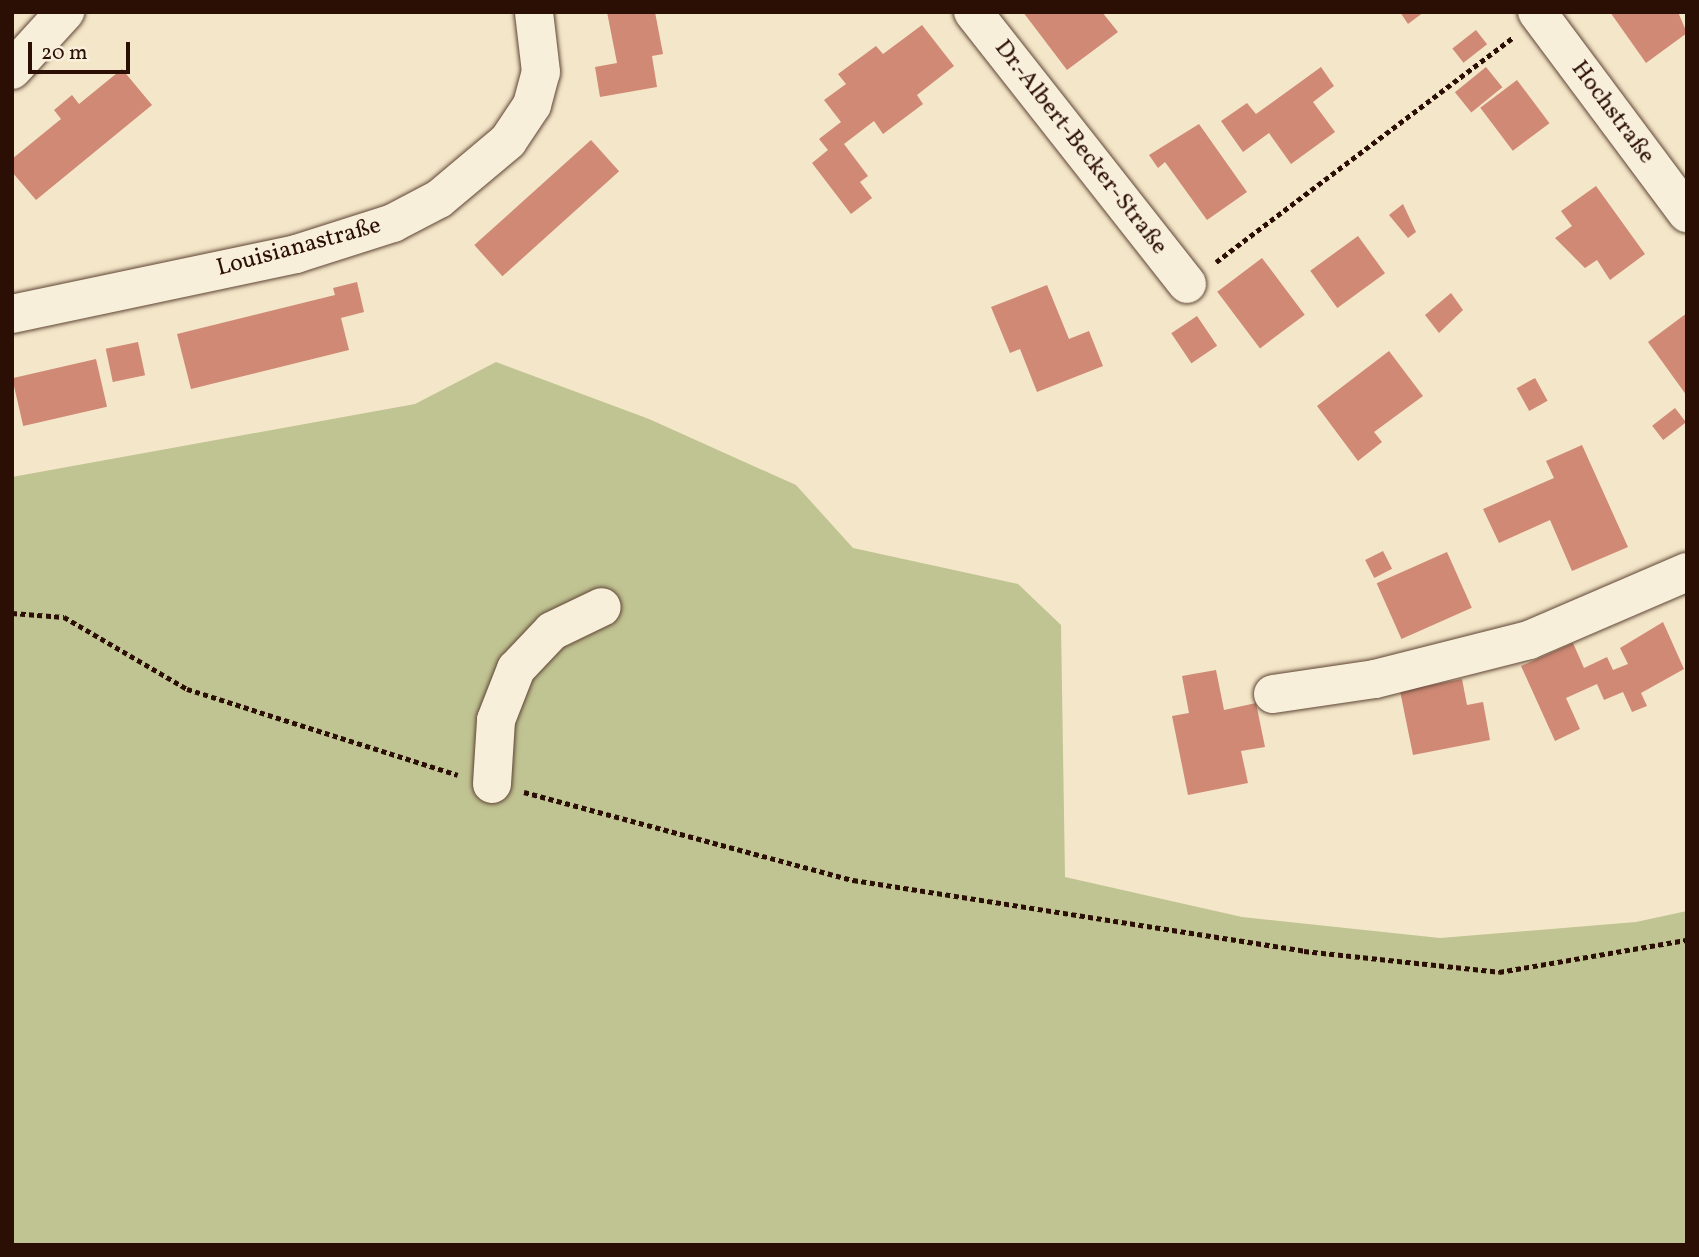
<!DOCTYPE html>
<meta charset="utf-8">
<style>
body{margin:0}
#map{position:relative;width:1699px;height:1257px;overflow:hidden;background:#f4e6c8;font-family:Vollkorn,serif}
div>[style]{position:absolute}
.green>*{inset:0;background:#c0c392}
.building>*{inset:0;background:#cf8975;transform-origin:0 0}
.path>*{height:4.5px;margin-top:-2.25px;transform-origin:0;background:repeating-linear-gradient(90deg,#2c0f04 0 5px,transparent 0 8.5px)}
.roads{filter:drop-shadow(0 0 2px #5e4535) drop-shadow(0 0 2px #5e4535)}
.minor>*{height:38px;margin:-19px;padding:0 19px;transform-origin:19px;border-radius:19px;background:#f8efdb}
span{translate:-50% -50%;white-space:nowrap;text-align:center;line-height:1.15;-webkit-text-stroke:5px #f8efdb;paint-order:stroke}
.street-label{font-size:24px;color:#2c0f04}
.frame{position:absolute;inset:0;border:14px solid #2c0f04;pointer-events:none}
.scale{position:absolute;left:28px;top:42px;width:102px;height:32px;box-sizing:border-box;border:4px solid #2c0f04;border-top:0;padding-left:9px;font-size:21px;line-height:24px;white-space:nowrap;color:#2c0f04;-webkit-text-stroke:5px #f8efdb;paint-order:stroke}
</style>
<div id="map">
<div class="green">
<div style="clip-path:polygon(496px 362px,649px 419px,796px 485px,853px 548px,1018px 584px,1061px 625px,1065px 877px,1242px 917px,1440px 938px,1636px 922px,1687px 911px,1687px 1245px,12px 1245px,12px 477px,415px 404px)"></div>
</div>
<div class="building">
<div style="clip-path:polygon(607px 12px,655px 12px,663px 54px,652px 56px,657px 87px,600px 97px,595px 67px,617px 63px)"></div>
<div style="clip-path:polygon(1023px 12px,1102px 12px,1118px 32px,1067px 70px)"></div>
<div style="clip-path:polygon(1400px 12px,1424px 12px,1408px 24px)"></div>
<div style="clip-path:polygon(1610px 12px,1678px 12px,1687px 33px,1646px 63px)"></div>
<div style="clip-path:polygon(922px 25px,954px 66px,917px 95px,923px 104px,883px 134px,874px 121px,844px 144px,868px 176px,860px 182px,872px 198px,851px 214px,812px 163px,828px 150px,819px 139px,841px 122px,824px 100px,846px 84px,838px 74px,876px 46px,883px 54px)"></div>
<div style="left:1476px;top:30px;width:18px;height:30px;rotate:52deg"></div>
<div style="clip-path:polygon(1321px 67px,1334px 86px,1313px 102px,1335px 132px,1291px 164px,1269px 133px,1243px 152px,1221px 121px,1247px 103px,1256px 114px)"></div>
<div style="left:1486px;top:67px;width:26px;height:40px;rotate:51deg"></div>
<div style="clip-path:polygon(122px 69px,152px 105px,36px 200px,12px 172px,12px 159px,61px 119px,54px 110px,72px 95px,79px 104px)"></div>
<div style="left:1517px;top:80px;width:54px;height:46px;rotate:53deg"></div>
<div style="clip-path:polygon(1199px 124px,1247px 192px,1207px 220px,1165px 162px,1158px 168px,1149px 155px)"></div>
<div style="left:591px;top:140px;width:42px;height:157px;rotate:48deg"></div>
<div style="clip-path:polygon(1596px 186px,1645px 254px,1610px 280px,1597px 260px,1585px 268px,1555px 238px,1572px 226px,1561px 211px)"></div>
<div style="clip-path:polygon(1403px 204px,1416px 232px,1408px 238px,1389px 215px)"></div>
<div style="left:1358px;top:236px;width:46px;height:59px;rotate:54deg"></div>
<div style="left:1262px;top:258px;width:71px;height:56px;rotate:53deg"></div>
<div style="clip-path:polygon(357px 282px,364px 312px,341px 318px,349px 350px,191px 389px,177px 334px,335px 295px,333px 288px)"></div>
<div style="clip-path:polygon(1047px 285px,1069px 339px,1089px 331px,1103px 366px,1037px 392px,1020px 349px,1010px 353px,991px 307px)"></div>
<div style="clip-path:polygon(1451px 293px,1463px 310px,1439px 333px,1425px 315px)"></div>
<div style="clip-path:polygon(1687px 313px,1687px 396px,1648px 342px)"></div>
<div style="left:1197px;top:316px;width:36px;height:31px;rotate:56deg"></div>
<div style="left:138px;top:342px;width:34px;height:33px;rotate:78deg"></div>
<div style="clip-path:polygon(1389px 351px,1423px 396px,1374px 432px,1382px 442px,1358px 461px,1317px 406px)"></div>
<div style="left:96px;top:359px;width:49px;height:86px;rotate:77deg"></div>
<div style="left:1535px;top:378px;width:26px;height:21px;rotate:61deg"></div>
<div style="left:1675px;top:408px;width:18px;height:29px;rotate:52deg"></div>
<div style="clip-path:polygon(1582px 445px,1628px 547px,1572px 571px,1550px 520px,1499px 543px,1483px 509px,1554px 478px,1546px 461px)"></div>
<div style="left:1383px;top:551px;width:20px;height:20px;rotate:63deg"></div>
<div style="left:1447px;top:552px;width:61px;height:77px;rotate:66deg"></div>
<div style="clip-path:polygon(1663px 622px,1684px 669px,1641px 693px,1647px 706px,1632px 712px,1623px 692px,1604px 700px,1597px 684px,1566px 698px,1580px 729px,1555px 741px,1521px 666px,1573px 643px,1584px 668px,1607px 657px,1613px 670px,1628px 664px,1620px 648px)"></div>
<div style="clip-path:polygon(1216px 670px,1224px 710px,1256px 703px,1265px 747px,1241px 751px,1248px 783px,1188px 795px,1172px 716px,1189px 713px,1182px 676px)"></div>
<div style="clip-path:polygon(1462px 679px,1467px 705px,1483px 702px,1490px 740px,1413px 755px,1400px 691px)"></div>
</div>
<div class="path">
<div style="left:1216px;top:262px;width:373px;rotate:-37.1deg"></div>
<div style="left:12px;top:613px;width:52px;rotate:4.4deg"></div>
<div style="left:64px;top:617px;width:143px;rotate:30.3deg"></div>
<div style="left:187px;top:689px;width:284px;rotate:17.6deg"></div>
<div style="left:524px;top:792px;width:341px;rotate:15deg"></div>
<div style="left:853px;top:880px;width:457px;rotate:8.9deg"></div>
<div style="left:1304px;top:951px;width:196px;rotate:6.1deg"></div>
<div style="left:1499px;top:972px;width:191px;rotate:-9.7deg"></div>
</div>
<div class="roads">
<div class="minor">
<div style="left:973px;top:12px;width:346px;rotate:51.8deg"></div>
<div style="left:1537px;top:12px;width:251px;rotate:53.3deg"></div>
<div style="left:12px;top:70px;width:79px;rotate:-47.6deg"></div>
<div style="left:12px;top:314px;width:290px;rotate:-11.9deg"></div>
<div style="left:296px;top:254px;width:102px;rotate:-17.7deg"></div>
<div style="left:393px;top:223px;width:52px;rotate:-27.6deg"></div>
<div style="left:439px;top:199px;width:90px;rotate:-40deg"></div>
<div style="left:508px;top:141px;width:43px;rotate:-56.3deg"></div>
<div style="left:532px;top:105px;width:34px;rotate:-75deg"></div>
<div style="left:541px;top:72px;width:60px;rotate:-96.7deg"></div>
<div style="left:1273px;top:694px;width:103px;rotate:-8.4deg"></div>
<div style="left:1375px;top:679px;width:159px;rotate:-14.2deg"></div>
<div style="left:1529px;top:640px;width:172px;rotate:-23.3deg"></div>
<div style="left:492px;top:784px;width:64px;rotate:-86.4deg"></div>
<div style="left:496px;top:720px;width:55px;rotate:-68.6deg"></div>
<div style="left:516px;top:669px;width:52px;rotate:-46.5deg"></div>
<div style="left:552px;top:631px;width:55px;rotate:-25.6deg"></div>
</div>
</div>
<div class="street-label">
<span style="left:1612px;top:113px;rotate:53deg">Hochstraße</span>
<span style="left:1080px;top:148px;rotate:52deg">Dr.-Albert-Becker-Straße</span>
<span style="left:299px;top:248px;rotate:-15deg">Louisianastraße</span>
</div>
<div class="frame"></div>
<div class="scale">20 m</div>
</div>
